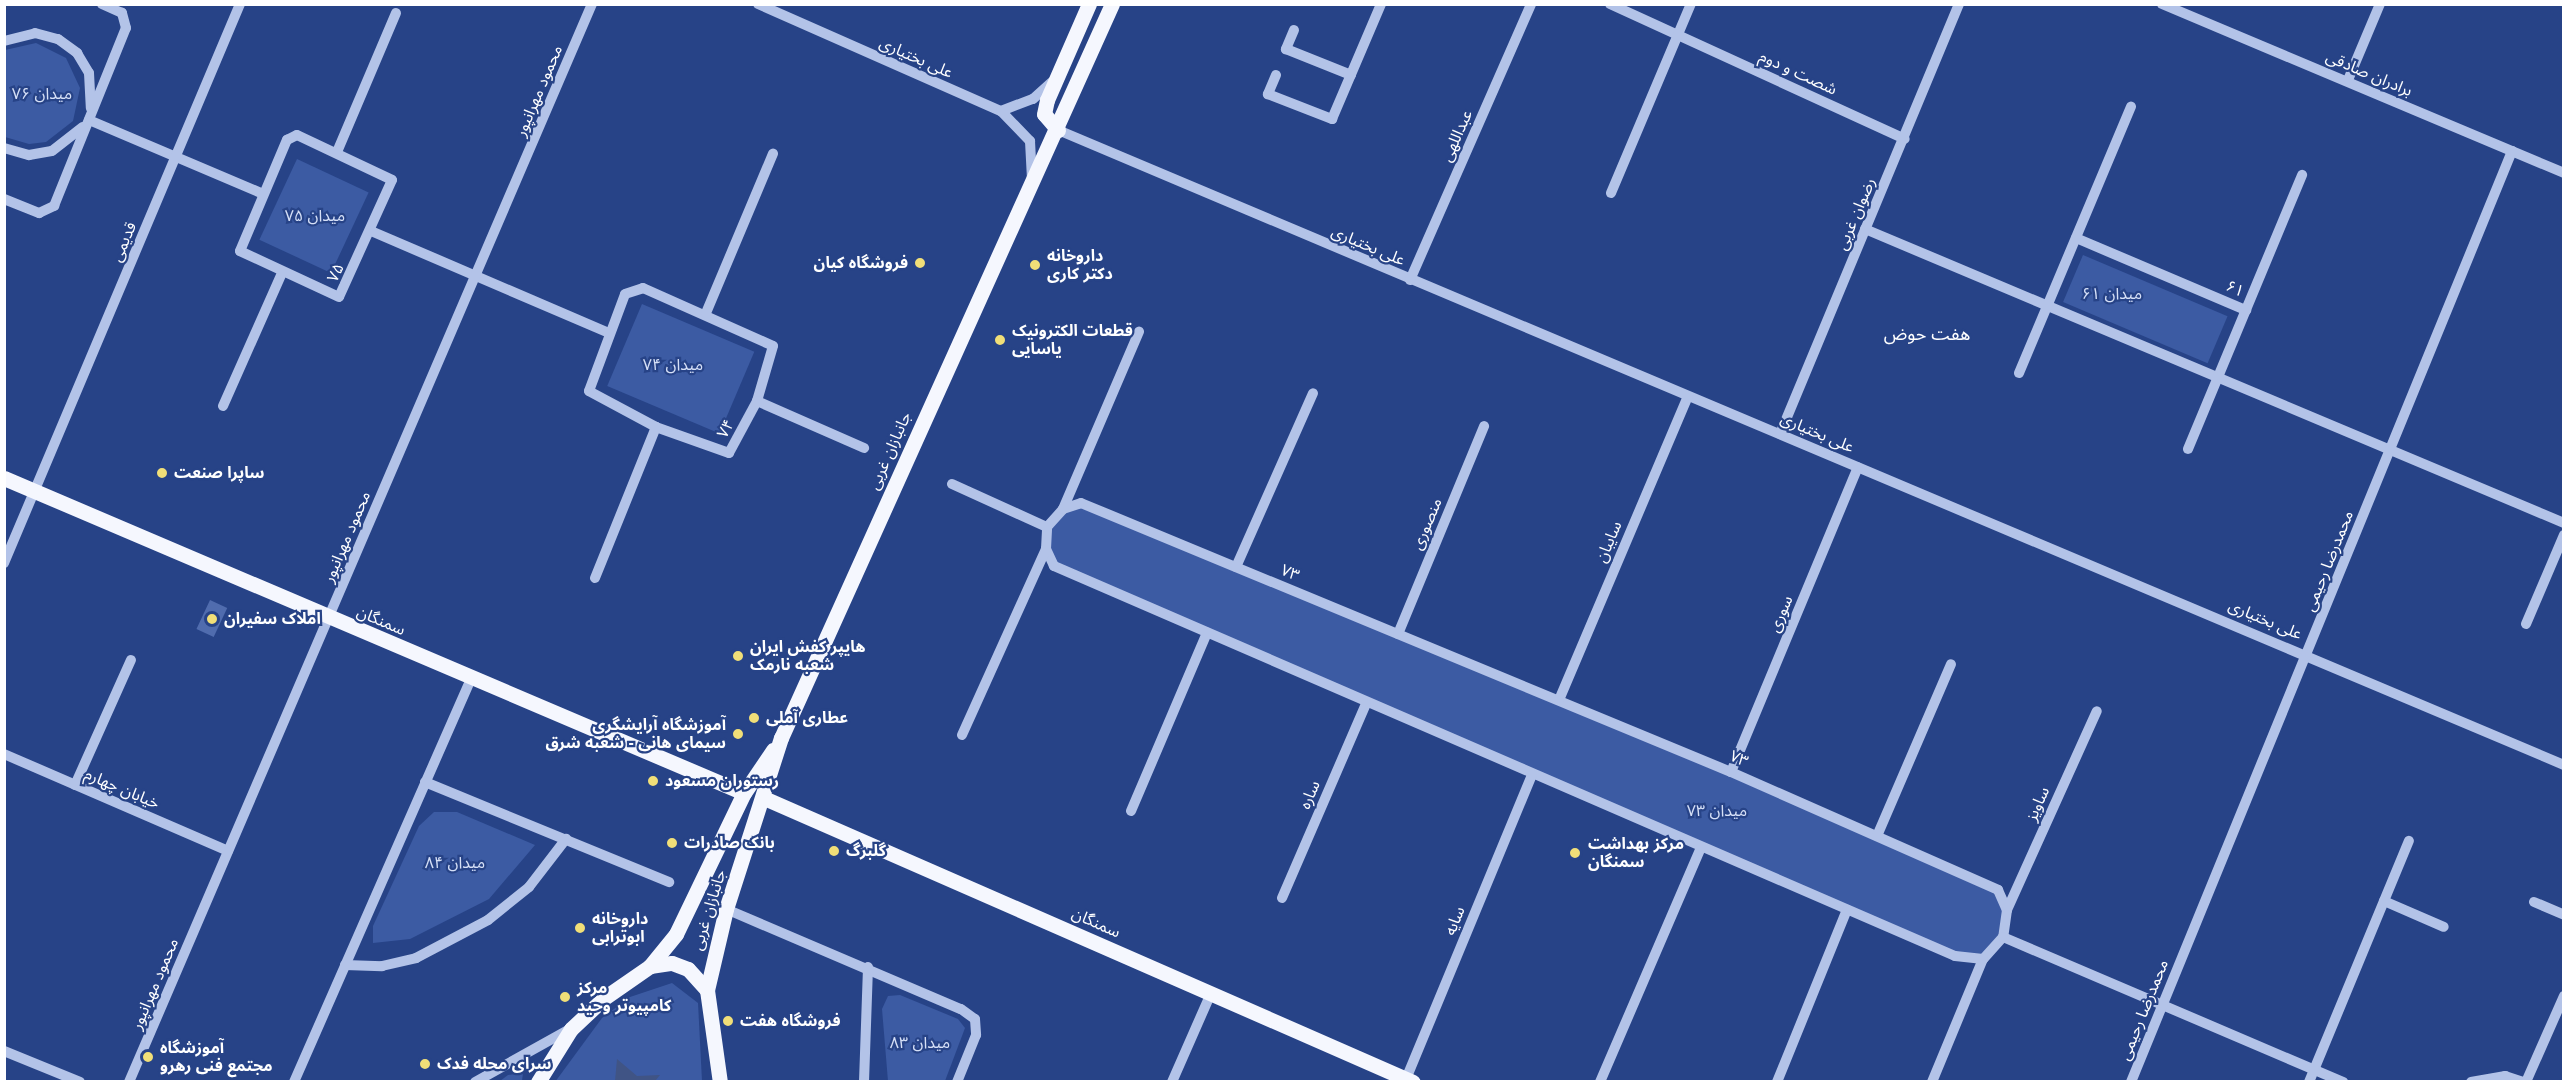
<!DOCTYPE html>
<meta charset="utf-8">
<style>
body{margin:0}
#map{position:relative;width:2568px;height:1086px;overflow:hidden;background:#274387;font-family:Arial,"Noto Sans Arabic",sans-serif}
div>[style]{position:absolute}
.green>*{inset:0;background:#3c5ba3;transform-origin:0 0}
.water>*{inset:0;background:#405485}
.building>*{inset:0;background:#506cae;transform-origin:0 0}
.minor>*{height:10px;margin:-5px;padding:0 5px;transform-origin:5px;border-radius:5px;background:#b3c3e8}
.major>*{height:15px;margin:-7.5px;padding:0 7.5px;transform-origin:7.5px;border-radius:7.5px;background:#f5f7fe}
.dots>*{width:16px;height:16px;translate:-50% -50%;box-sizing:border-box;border:3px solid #274387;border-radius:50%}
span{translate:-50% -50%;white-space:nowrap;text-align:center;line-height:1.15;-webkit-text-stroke:4.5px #274387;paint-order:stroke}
.street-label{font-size:16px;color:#fff}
.park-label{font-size:16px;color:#d6e0f7}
.poi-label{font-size:16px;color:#fff;font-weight:700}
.left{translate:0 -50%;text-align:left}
.right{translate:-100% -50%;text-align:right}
.neighbourhood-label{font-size:18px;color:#fff}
.frame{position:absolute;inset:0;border:6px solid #fff;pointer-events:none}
</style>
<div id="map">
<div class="green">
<div style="clip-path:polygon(36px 43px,66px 58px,80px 88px,73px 121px,46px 142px,29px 144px,5px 137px,5px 50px)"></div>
<div style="left:297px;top:159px;width:79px;height:89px;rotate:25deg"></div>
<div style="left:2083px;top:255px;width:157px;height:51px;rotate:23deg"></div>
<div style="left:642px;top:304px;width:122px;height:89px;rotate:23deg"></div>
<div style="clip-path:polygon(1081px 503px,1559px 700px,1998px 890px,2007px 911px,2003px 937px,1983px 959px,1955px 956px,1054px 566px,1047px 527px,1063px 509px)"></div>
<div style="clip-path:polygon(434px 812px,457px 812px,535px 845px,489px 899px,410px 939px,373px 943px,373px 926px,419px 826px)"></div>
<div style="clip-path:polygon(672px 983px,698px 1003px,702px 1081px,555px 1082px,602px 1018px,630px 997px)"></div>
<div style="clip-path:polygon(900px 995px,958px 1019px,965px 1028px,945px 1081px,888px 1081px,882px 1009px,888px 996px)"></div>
<div style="clip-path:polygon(523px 1073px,522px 1081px,500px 1081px,508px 1075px)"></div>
</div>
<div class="water">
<div style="clip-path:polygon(617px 1059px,637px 1076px,660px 1075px,655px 1081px,615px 1081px)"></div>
</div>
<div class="building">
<div style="left:210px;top:600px;width:19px;height:32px;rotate:25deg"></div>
</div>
<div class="minor">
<div style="left:758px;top:4px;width:266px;rotate:23.8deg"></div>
<div style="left:1001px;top:111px;width:42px;rotate:46deg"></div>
<div style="left:1030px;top:141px;width:37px;rotate:87deg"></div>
<div style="left:1610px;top:4px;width:324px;rotate:24.6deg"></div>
<div style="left:2162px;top:4px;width:436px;rotate:22.8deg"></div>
<div style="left:1294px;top:30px;width:21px;rotate:113deg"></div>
<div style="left:1286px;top:49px;width:70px;rotate:21.8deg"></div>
<div style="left:4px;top:41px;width:32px;rotate:-14deg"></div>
<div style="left:35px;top:33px;width:24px;rotate:15deg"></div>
<div style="left:58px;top:39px;width:24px;rotate:36deg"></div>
<div style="left:77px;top:53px;width:23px;rotate:59deg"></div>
<div style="left:89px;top:73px;width:35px;rotate:87deg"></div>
<div style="left:1276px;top:75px;width:21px;rotate:113deg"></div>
<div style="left:1268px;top:94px;width:69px;rotate:21.3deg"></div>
<div style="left:1332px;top:119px;width:125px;rotate:-66.9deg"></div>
<div style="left:2348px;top:80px;width:82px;rotate:-67.2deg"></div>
<div style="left:1001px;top:111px;width:34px;rotate:-21deg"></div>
<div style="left:1033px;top:99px;width:25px;rotate:-42deg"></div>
<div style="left:89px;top:120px;width:189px;rotate:23deg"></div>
<div style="left:1058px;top:130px;width:1634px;rotate:22.86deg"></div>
<div style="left:297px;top:135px;width:105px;rotate:25.3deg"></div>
<div style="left:392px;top:180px;width:128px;rotate:114.4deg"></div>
<div style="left:339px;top:297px;width:109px;rotate:-155.1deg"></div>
<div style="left:240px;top:251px;width:121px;rotate:-67.1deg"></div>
<div style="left:287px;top:140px;width:11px;rotate:-27deg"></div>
<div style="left:4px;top:148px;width:26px;rotate:16deg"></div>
<div style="left:29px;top:155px;width:23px;rotate:-10deg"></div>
<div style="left:52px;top:151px;width:39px;rotate:-38deg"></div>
<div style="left:337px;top:152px;width:151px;rotate:-67deg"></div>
<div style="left:1611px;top:193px;width:205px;rotate:-67.1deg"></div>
<div style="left:4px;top:199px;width:38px;rotate:22deg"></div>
<div style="left:39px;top:213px;width:17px;rotate:-25deg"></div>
<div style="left:54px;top:206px;width:192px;rotate:-68deg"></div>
<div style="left:126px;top:28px;width:16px;rotate:-105deg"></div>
<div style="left:122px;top:13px;width:22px;rotate:-156deg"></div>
<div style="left:1865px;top:229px;width:758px;rotate:22.81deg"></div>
<div style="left:371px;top:231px;width:257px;rotate:23.2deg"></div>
<div style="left:2076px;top:238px;width:185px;rotate:23deg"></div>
<div style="left:1410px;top:280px;width:301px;rotate:-66.3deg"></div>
<div style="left:643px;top:288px;width:142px;rotate:24deg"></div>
<div style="left:773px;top:346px;width:57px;rotate:106.2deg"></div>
<div style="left:757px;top:401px;width:59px;rotate:118.3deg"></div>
<div style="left:729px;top:453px;width:77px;rotate:-160.4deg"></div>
<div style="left:656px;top:427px;width:76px;rotate:-151.8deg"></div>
<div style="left:589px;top:391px;width:103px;rotate:-69.6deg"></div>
<div style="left:625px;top:294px;width:19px;rotate:-18deg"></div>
<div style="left:706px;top:313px;width:173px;rotate:-67.2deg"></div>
<div style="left:2019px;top:373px;width:289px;rotate:-67.2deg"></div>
<div style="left:757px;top:401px;width:117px;rotate:23.7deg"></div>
<div style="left:223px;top:406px;width:145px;rotate:-66.1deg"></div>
<div style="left:1780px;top:434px;width:466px;rotate:-67.4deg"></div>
<div style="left:2188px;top:449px;width:297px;rotate:-67.4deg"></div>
<div style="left:952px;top:484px;width:104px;rotate:24.4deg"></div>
<div style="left:1081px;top:503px;width:703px;rotate:22.48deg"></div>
<div style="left:1731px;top:772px;width:292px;rotate:23.8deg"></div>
<div style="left:1998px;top:890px;width:22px;rotate:66deg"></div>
<div style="left:2007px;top:910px;width:27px;rotate:98deg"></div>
<div style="left:2003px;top:937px;width:30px;rotate:132deg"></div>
<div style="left:1983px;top:959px;width:28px;rotate:-174deg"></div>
<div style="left:1955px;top:956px;width:982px;rotate:-156.59deg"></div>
<div style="left:1054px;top:566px;width:19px;rotate:-115deg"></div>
<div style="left:1046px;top:549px;width:22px;rotate:-87deg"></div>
<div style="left:1047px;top:527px;width:24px;rotate:-48deg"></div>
<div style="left:1063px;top:509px;width:19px;rotate:-18deg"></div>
<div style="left:1063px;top:509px;width:193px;rotate:-66.8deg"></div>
<div style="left:4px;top:563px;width:607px;rotate:-67.11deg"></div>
<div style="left:1236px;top:567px;width:190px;rotate:-66.1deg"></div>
<div style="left:595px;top:578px;width:163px;rotate:-68deg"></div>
<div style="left:2526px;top:624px;width:97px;rotate:-66.9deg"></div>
<div style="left:1398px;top:634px;width:225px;rotate:-67.5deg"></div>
<div style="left:1559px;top:700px;width:330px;rotate:-67deg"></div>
<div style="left:962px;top:735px;width:204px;rotate:-65.7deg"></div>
<div style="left:4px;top:754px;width:244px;rotate:23.4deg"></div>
<div style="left:1731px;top:772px;width:330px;rotate:-67.4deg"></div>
<div style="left:425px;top:782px;width:264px;rotate:22.3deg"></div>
<div style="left:75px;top:785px;width:137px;rotate:-65.9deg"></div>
<div style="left:1131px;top:811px;width:194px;rotate:-66.9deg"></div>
<div style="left:1877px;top:836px;width:187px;rotate:-66.7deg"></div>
<div style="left:1282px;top:898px;width:211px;rotate:-66.6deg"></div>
<div style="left:2384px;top:901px;width:65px;rotate:23.4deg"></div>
<div style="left:2534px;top:902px;width:33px;rotate:23deg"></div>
<div style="left:726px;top:909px;width:255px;rotate:23.1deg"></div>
<div style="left:961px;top:1009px;width:17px;rotate:36deg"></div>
<div style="left:975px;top:1019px;width:16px;rotate:86deg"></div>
<div style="left:976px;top:1035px;width:51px;rotate:112deg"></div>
<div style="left:2007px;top:910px;width:218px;rotate:-65.7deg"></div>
<div style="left:2003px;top:937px;width:370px;rotate:23.1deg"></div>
<div style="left:345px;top:965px;width:37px;rotate:2deg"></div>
<div style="left:382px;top:966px;width:35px;rotate:-13deg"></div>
<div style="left:416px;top:958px;width:81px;rotate:-27.8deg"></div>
<div style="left:488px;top:920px;width:53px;rotate:-38.8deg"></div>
<div style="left:529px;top:887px;width:61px;rotate:-52.4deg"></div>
<div style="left:4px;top:1051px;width:82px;rotate:22.2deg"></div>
<div style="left:1406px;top:1079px;width:329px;rotate:-67.5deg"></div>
<div style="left:129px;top:1082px;width:1173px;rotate:-66.76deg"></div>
<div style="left:294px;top:1082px;width:441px;rotate:-66.3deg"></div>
<div style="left:475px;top:1082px;width:109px;rotate:-29.2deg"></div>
<div style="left:864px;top:1082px;width:115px;rotate:-88deg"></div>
<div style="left:1172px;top:1082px;width:97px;rotate:-66.3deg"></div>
<div style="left:1600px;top:1082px;width:255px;rotate:-66.7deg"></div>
<div style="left:1777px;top:1082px;width:186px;rotate:-67.9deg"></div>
<div style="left:1932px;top:1082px;width:133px;rotate:-67.5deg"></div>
<div style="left:2131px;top:1082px;width:1006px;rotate:-67.74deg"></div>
<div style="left:2309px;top:1082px;width:261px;rotate:-67.5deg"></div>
<div style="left:2471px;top:1082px;width:35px;rotate:-10deg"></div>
<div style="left:2505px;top:1076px;width:20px;rotate:18deg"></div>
<div style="left:2526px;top:1082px;width:94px;rotate:-66.2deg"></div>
</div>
<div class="major">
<div style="left:1058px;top:130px;width:21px;rotate:-131deg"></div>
<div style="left:1044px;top:114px;width:14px;rotate:-78deg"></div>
<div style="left:1047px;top:100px;width:105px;rotate:-66.4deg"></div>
<div style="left:4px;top:478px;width:804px;rotate:23.06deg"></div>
<div style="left:764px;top:798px;width:708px;rotate:23.63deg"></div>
<div style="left:650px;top:966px;width:41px;rotate:-50.9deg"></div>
<div style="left:676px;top:934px;width:157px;rotate:-64.3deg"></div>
<div style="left:744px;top:793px;width:52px;rotate:-56deg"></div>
<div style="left:707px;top:990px;width:83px;rotate:-76.8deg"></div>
<div style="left:726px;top:909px;width:180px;rotate:-72.2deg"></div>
<div style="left:781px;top:738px;width:805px;rotate:-65.73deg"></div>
<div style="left:538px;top:1082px;width:62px;rotate:-58.1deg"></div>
<div style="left:571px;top:1029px;width:45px;rotate:-43.2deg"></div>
<div style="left:604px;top:998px;width:56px;rotate:-34.8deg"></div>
<div style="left:650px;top:966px;width:22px;rotate:-8deg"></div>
<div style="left:672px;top:963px;width:17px;rotate:21deg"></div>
<div style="left:688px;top:969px;width:28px;rotate:48deg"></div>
<div style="left:707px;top:990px;width:93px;rotate:82deg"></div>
</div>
<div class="dots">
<div style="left:920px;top:263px;background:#f1df78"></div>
<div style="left:1035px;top:265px;background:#f1df78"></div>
<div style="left:1000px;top:340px;background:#f1df78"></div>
<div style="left:162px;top:473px;background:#f1df78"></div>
<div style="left:212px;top:619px;background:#f1df78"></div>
<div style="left:738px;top:656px;background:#f1df78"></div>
<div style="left:754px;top:718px;background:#f1df78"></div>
<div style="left:738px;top:734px;background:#f1df78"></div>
<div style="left:653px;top:781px;background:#f1df78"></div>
<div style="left:672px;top:843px;background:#f1df78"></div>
<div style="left:834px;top:851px;background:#f1df78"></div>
<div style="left:1575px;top:853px;background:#f1df78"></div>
<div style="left:580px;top:928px;background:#f1df78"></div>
<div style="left:565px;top:997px;background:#f1df78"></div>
<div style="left:728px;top:1021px;background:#f1df78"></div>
<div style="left:148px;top:1057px;background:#f1df78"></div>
<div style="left:425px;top:1064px;background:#f1df78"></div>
</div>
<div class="street-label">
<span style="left:916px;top:58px;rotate:24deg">علی بختیاری</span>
<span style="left:1798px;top:73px;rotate:25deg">شصت و دوم</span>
<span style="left:2369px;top:74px;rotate:23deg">برادران صادقی</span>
<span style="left:539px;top:91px;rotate:-67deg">محمود مهرانپور</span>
<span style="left:1457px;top:136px;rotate:-66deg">عبداللهی</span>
<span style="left:1856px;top:214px;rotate:-67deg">رضوان غربی</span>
<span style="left:124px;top:242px;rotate:-67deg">قدیمی</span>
<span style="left:1368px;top:246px;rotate:23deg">علی بختیاری</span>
<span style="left:336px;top:273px;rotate:-64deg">۷۵</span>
<span style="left:2235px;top:289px;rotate:23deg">۶۱</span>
<span style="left:726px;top:429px;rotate:-61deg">۷۴</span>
<span style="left:1817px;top:433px;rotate:23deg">علی بختیاری</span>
<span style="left:890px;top:451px;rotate:-66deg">جانبازان غربی</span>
<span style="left:1427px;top:524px;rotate:-67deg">منصوری</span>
<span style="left:347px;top:537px;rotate:-67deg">محمود مهرانپور</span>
<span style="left:1609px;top:542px;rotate:-67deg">سایبان</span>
<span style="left:2329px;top:561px;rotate:-68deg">محمدرضا رحیمی</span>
<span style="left:1290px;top:573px;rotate:22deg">۷۳</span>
<span style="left:1781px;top:614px;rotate:-67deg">سوری</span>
<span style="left:2265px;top:620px;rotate:23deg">علی بختیاری</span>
<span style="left:381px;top:621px;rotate:23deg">سمنگان</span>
<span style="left:1739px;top:759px;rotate:23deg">۷۳</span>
<span style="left:122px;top:789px;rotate:23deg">خیابان چهارم</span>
<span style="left:1310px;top:795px;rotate:-67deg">ساره</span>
<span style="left:2038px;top:804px;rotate:-66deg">ساویز</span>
<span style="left:709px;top:910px;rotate:-73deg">جانبازان غربی</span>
<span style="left:1455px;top:921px;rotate:-68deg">سایه</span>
<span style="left:1096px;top:923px;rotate:24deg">سمنگان</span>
<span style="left:155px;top:984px;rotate:-67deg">محمود مهرانپور</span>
<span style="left:2144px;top:1010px;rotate:-68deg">محمدرضا رحیمی</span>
</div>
<div class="park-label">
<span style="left:42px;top:94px">میدان ۷۶</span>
<span style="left:315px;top:216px">میدان ۷۵</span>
<span style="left:2112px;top:294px">میدان ۶۱</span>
<span style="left:673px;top:365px">میدان ۷۴</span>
<span style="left:1717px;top:811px">میدان ۷۳</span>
<span style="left:455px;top:863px">میدان ۸۴</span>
<span style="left:920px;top:1043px">میدان ۸۳</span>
</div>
<div class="poi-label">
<span class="left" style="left:1047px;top:265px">داروخانه<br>دکتر کاری</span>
<span class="right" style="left:908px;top:263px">فروشگاه کیان</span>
<span class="left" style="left:1012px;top:340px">قطعات الکترونیک<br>یاسایی</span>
<span class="left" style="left:174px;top:473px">ساپرا صنعت</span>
<span class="left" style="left:224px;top:619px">املاک سفیران</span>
<span class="left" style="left:750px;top:656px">هایپر کفش ایران<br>شعبه نارمک</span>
<span class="left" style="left:766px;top:718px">عطاری آملی</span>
<span class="right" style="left:726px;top:734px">آموزشگاه آرایشگری<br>سیمای هانی - شعبه شرق</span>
<span class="left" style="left:665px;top:781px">رستوران مسعود</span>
<span class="left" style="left:684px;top:843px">بانک صادرات</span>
<span class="left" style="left:1588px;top:853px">مرکز بهداشت<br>سمنگان</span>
<span class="left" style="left:846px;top:851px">گلبرگ</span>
<span class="left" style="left:592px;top:928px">داروخانه<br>ابوترابی</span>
<span class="left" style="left:577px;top:997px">مرکز<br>کامپیوتر وحید</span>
<span class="left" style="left:740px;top:1021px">فروشگاه هفت</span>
<span class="left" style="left:160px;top:1057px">آموزشگاه<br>مجتمع فنی رهرو</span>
<span class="left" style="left:437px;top:1064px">سرای محله فدک</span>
</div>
<div class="neighbourhood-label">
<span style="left:1927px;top:334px">هفت حوض</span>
</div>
<div class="frame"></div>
</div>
